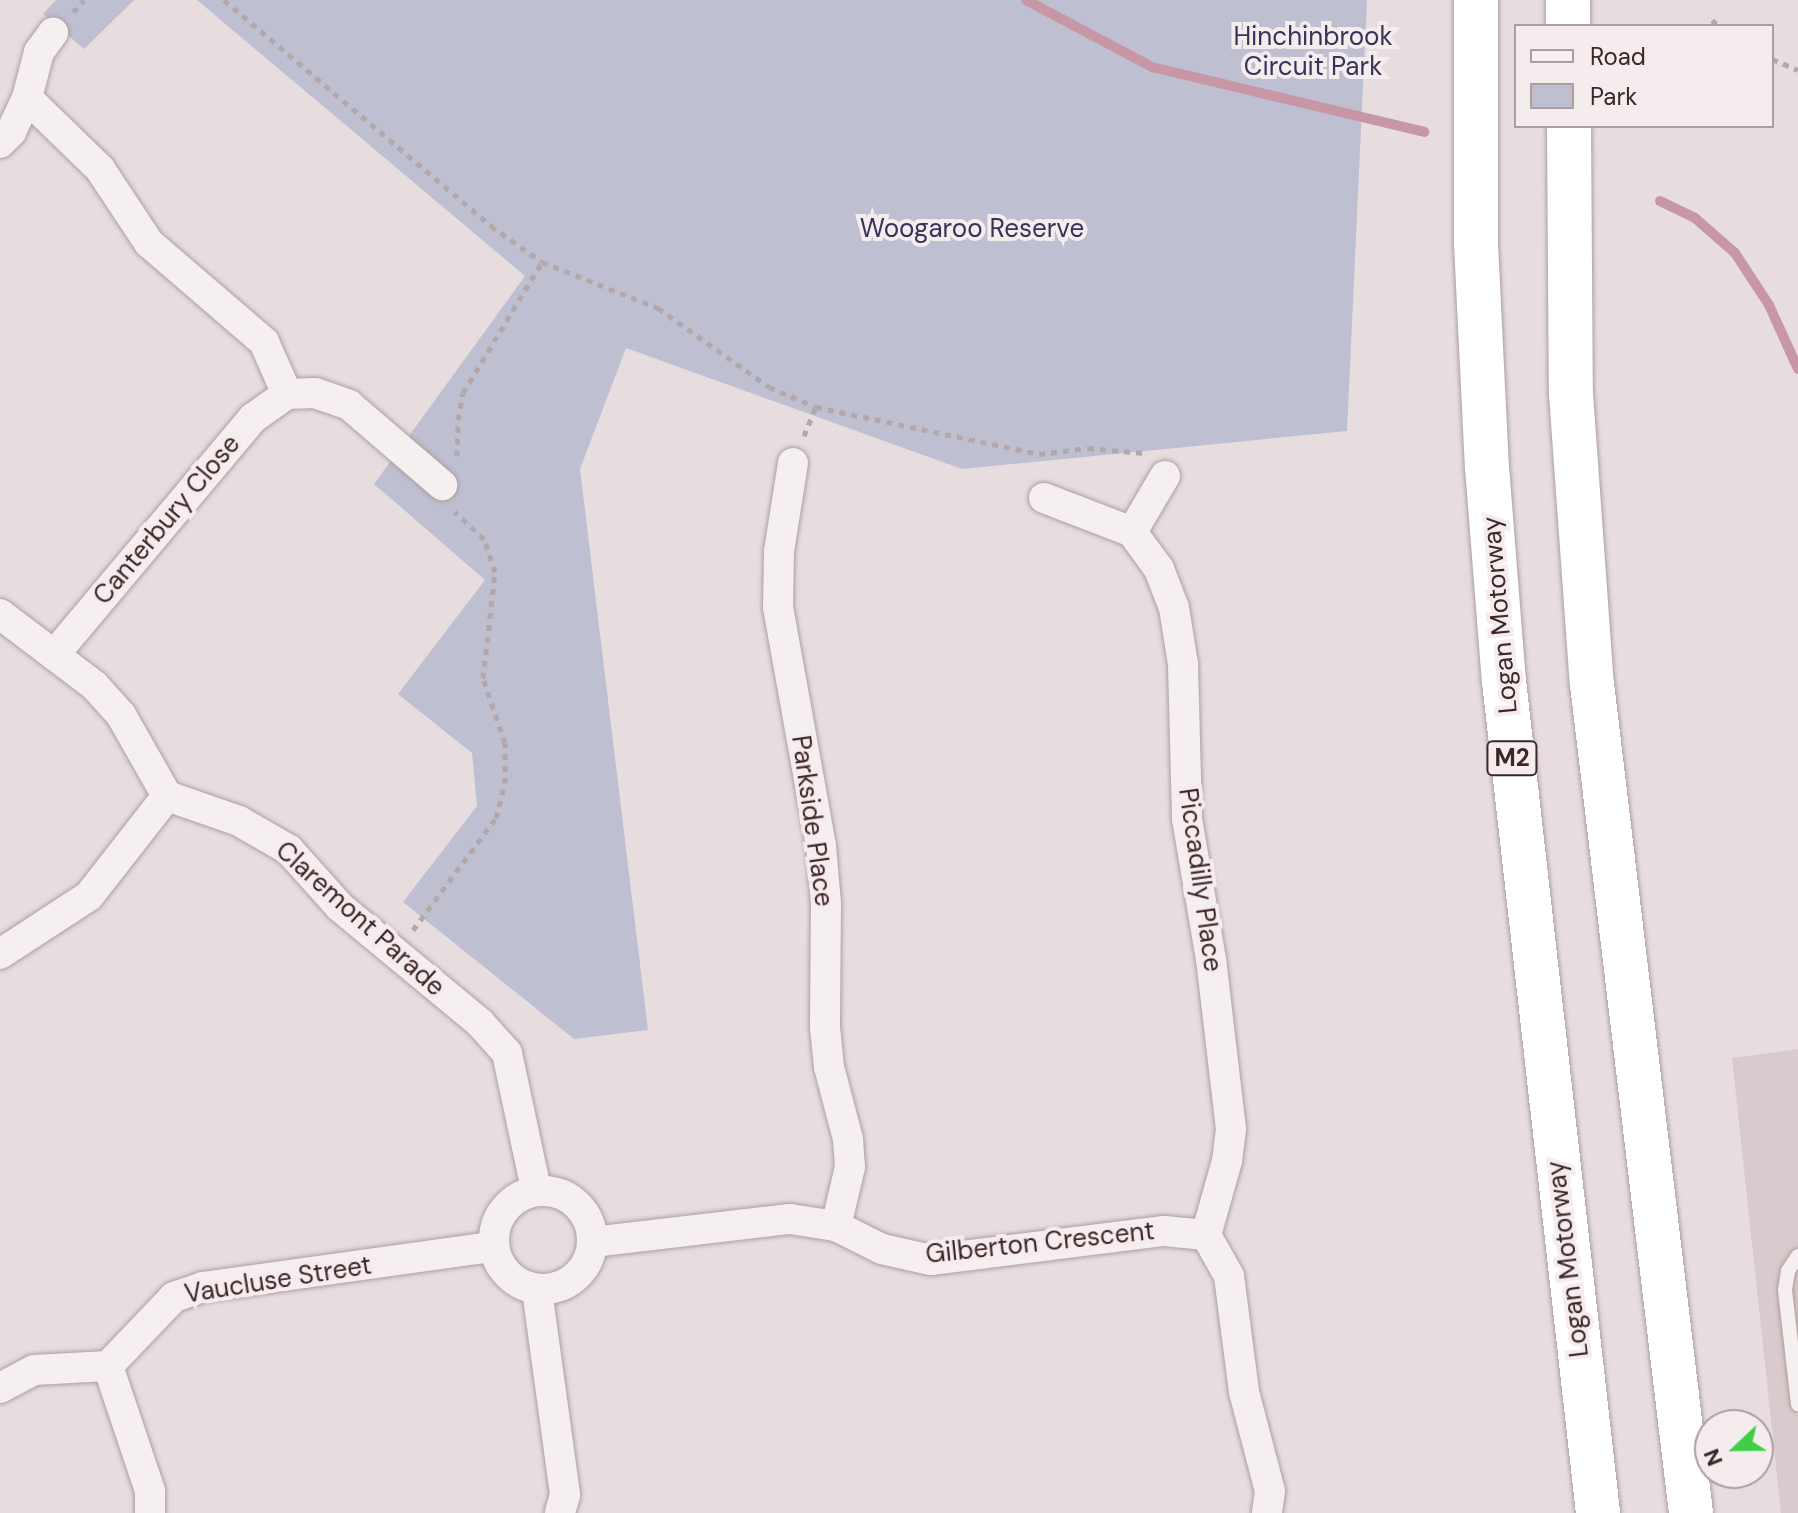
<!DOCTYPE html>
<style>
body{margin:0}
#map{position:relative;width:1798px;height:1513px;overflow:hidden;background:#e7dddf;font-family:"DM Sans",sans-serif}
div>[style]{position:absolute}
.built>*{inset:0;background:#d9cbcd}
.green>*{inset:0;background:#bebfd1}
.stream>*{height:10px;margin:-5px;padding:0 5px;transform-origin:5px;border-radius:5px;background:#c897a5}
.path>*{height:5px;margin-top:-2.5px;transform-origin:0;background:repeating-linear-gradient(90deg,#b3a7a9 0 6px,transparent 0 12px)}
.roads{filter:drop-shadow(0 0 2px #ad9fa1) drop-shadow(0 0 2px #ad9fa1)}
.service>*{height:14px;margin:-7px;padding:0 7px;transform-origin:7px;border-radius:7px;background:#f5eff0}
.minor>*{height:30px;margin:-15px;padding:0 15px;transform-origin:15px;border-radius:15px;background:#f5eff0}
.minor>.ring{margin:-15px;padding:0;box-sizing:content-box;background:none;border:30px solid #f5eff0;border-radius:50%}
.motorway>*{height:44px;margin:-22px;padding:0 22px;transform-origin:22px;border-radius:22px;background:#fff}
span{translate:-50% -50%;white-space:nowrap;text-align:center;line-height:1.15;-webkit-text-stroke:8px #f5ecee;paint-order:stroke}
.shield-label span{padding:2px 6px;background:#f5ecee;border:2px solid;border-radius:6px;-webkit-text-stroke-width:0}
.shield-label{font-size:24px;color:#3d262a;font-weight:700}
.park-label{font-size:26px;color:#343459}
.street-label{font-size:26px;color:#3d262a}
.legend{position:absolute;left:1514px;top:24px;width:260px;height:104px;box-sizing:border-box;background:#f5ecee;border:2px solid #ab9da0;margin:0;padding:10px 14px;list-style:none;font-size:24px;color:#3d262a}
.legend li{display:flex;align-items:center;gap:16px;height:40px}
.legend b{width:40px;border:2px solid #ab9da0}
.north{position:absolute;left:1694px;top:1409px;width:80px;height:80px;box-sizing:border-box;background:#f5ecee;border:2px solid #ab9da0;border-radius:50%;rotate:248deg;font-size:22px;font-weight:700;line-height:32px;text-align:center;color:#3d262a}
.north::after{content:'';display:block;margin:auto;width:28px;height:36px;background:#3fce46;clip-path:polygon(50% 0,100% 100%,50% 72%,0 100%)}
</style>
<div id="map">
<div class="built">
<div style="clip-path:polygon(1798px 1049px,1798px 1513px,1781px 1513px,1732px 1058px)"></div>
</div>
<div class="green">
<div style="clip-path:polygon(56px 0,134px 0,84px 49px,43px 14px)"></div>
<div style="clip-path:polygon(197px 0,1367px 0,1347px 431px,962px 469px,626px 348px,580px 469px,648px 1030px,574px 1039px,403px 902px,477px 806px,472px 753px,398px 694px,485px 580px,374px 484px,525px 276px)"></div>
</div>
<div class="stream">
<div style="left:1026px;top:0;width:143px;rotate:28deg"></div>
<div style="left:1152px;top:67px;width:280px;rotate:13.4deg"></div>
<div style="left:1660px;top:201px;width:39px;rotate:26deg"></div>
<div style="left:1695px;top:218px;width:53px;rotate:41.2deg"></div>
<div style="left:1735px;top:253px;width:62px;rotate:56.8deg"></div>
<div style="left:1769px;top:305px;width:70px;rotate:65.6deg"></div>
</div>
<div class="path">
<div style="left:224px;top:0;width:350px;rotate:40.2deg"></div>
<div style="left:491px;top:226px;width:62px;rotate:35.2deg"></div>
<div style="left:542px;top:262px;width:125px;rotate:21.6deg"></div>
<div style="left:658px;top:308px;width:136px;rotate:35.4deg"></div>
<div style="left:769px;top:387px;width:51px;rotate:23.1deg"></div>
<div style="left:816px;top:407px;width:228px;rotate:11.9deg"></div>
<div style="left:1039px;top:454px;width:49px;rotate:-7deg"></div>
<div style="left:1088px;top:448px;width:56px;rotate:5.1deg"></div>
<div style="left:73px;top:12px;width:16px;rotate:-47deg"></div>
<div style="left:1712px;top:20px;width:9px;rotate:41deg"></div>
<div style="left:1772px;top:59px;width:28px;rotate:23deg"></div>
<div style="left:804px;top:436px;width:31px;rotate:-68deg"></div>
<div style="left:457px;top:456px;width:36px;rotate:-88deg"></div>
<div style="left:458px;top:420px;width:27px;rotate:-80deg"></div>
<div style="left:463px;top:393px;width:153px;rotate:-58.9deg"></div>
<div style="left:413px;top:930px;width:139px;rotate:-53.5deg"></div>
<div style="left:496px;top:818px;width:36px;rotate:-76deg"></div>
<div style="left:505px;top:783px;width:40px;rotate:-90deg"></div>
<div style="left:505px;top:743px;width:69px;rotate:-108.7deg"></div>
<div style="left:483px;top:678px;width:107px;rotate:-83.5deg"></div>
<div style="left:495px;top:572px;width:35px;rotate:-108deg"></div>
<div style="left:484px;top:539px;width:40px;rotate:-137deg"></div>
</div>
<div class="roads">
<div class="service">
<div style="left:1798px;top:1256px;width:18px;rotate:124deg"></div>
<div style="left:1788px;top:1271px;width:19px;rotate:99deg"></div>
<div style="left:1785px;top:1290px;width:115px;rotate:83.5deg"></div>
</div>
<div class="minor">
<div style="left:27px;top:98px;width:102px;rotate:44.2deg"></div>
<div style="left:100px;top:169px;width:89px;rotate:56.5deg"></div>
<div style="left:149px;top:243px;width:152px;rotate:40.7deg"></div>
<div style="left:264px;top:342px;width:57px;rotate:66.1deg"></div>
<div style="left:0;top:143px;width:16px;rotate:-45deg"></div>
<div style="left:11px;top:132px;width:38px;rotate:-65deg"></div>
<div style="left:27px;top:98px;width:48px;rotate:-75.4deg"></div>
<div style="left:39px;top:52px;width:24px;rotate:-54deg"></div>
<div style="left:793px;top:463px;width:89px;rotate:99deg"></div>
<div style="left:779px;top:551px;width:56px;rotate:91deg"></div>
<div style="left:778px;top:607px;width:243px;rotate:79.8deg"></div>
<div style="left:821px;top:846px;width:57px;rotate:85deg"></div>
<div style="left:826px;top:903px;width:124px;rotate:90.5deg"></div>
<div style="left:825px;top:1027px;width:40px;rotate:84.3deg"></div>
<div style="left:829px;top:1067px;width:74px;rotate:75.2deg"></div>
<div style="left:848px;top:1139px;width:28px;rotate:86deg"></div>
<div style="left:850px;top:1167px;width:61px;rotate:103.3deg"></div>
<div style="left:1044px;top:498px;width:94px;rotate:21.1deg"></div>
<div style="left:1132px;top:532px;width:46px;rotate:53.9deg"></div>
<div style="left:1159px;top:569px;width:42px;rotate:69deg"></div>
<div style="left:1174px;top:608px;width:57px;rotate:80.9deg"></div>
<div style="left:1183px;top:664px;width:155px;rotate:88.5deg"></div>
<div style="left:1187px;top:819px;width:142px;rotate:80.3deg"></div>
<div style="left:1211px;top:959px;width:171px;rotate:83.3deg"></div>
<div style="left:1231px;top:1129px;width:32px;rotate:97deg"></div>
<div style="left:1227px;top:1161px;width:77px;rotate:105.8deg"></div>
<div style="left:1132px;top:532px;width:65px;rotate:-59.5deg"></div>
<div style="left:0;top:614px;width:118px;rotate:37.1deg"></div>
<div style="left:94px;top:685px;width:40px;rotate:48deg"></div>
<div style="left:121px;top:715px;width:93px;rotate:60.4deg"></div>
<div style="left:167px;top:796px;width:76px;rotate:19.1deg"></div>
<div style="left:239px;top:821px;width:58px;rotate:30.1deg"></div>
<div style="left:289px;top:850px;width:76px;rotate:48.2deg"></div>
<div style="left:340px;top:907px;width:182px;rotate:39.6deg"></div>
<div style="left:480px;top:1023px;width:40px;rotate:48deg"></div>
<div style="left:507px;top:1053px;width:140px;rotate:78deg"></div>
<div style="left:54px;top:655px;width:309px;rotate:-50deg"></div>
<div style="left:253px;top:418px;width:42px;rotate:-35.2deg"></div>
<div style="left:287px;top:394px;width:28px;rotate:-2deg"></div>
<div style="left:315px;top:393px;width:36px;rotate:19deg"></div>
<div style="left:349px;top:405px;width:123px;rotate:40.7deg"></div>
<div style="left:0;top:954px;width:106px;rotate:-33.1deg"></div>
<div style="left:89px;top:896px;width:127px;rotate:-52deg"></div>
<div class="ring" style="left:494px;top:1191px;width:68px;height:68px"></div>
<div style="left:593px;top:1242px;width:198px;rotate:-6.7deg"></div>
<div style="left:790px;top:1219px;width:47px;rotate:8.7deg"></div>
<div style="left:836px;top:1226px;width:51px;rotate:26.6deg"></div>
<div style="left:882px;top:1249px;width:50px;rotate:12.7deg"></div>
<div style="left:931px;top:1260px;width:235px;rotate:-7.1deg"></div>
<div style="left:1164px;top:1231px;width:42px;rotate:5.4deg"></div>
<div style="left:1206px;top:1235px;width:47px;rotate:60.7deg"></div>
<div style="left:1229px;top:1276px;width:117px;rotate:82.6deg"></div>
<div style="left:1244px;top:1392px;width:102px;rotate:75.3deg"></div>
<div style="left:1270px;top:1491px;width:22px;rotate:98deg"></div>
<div style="left:537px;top:1290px;width:207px;rotate:82.2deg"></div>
<div style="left:565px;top:1495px;width:19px;rotate:106deg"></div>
<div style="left:108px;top:1366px;width:132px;rotate:71.4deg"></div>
<div style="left:150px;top:1491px;width:22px;rotate:90deg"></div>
<div style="left:0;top:1388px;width:38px;rotate:-28deg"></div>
<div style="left:34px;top:1370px;width:74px;rotate:-3.1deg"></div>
<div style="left:108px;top:1366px;width:95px;rotate:-46.3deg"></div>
<div style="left:174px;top:1297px;width:31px;rotate:-19deg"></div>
<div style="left:203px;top:1287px;width:293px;rotate:-7.9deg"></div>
</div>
<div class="motorway">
<div style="left:1476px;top:0;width:244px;rotate:90deg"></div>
<div style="left:1476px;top:244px;width:223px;rotate:87.2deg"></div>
<div style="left:1487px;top:467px;width:215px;rotate:85.5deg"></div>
<div style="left:1504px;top:681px;width:837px;rotate:83.55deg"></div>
<div style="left:1568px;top:26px;width:26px;rotate:-90deg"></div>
<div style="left:1569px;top:126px;width:268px;rotate:89.6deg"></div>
<div style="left:1571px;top:394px;width:291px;rotate:85.9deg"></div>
<div style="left:1592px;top:684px;width:835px;rotate:83.19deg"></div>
</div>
</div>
<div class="shield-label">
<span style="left:1512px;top:758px">M2</span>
</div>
<div class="park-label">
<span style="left:1313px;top:52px">Hinchinbrook<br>Circuit Park</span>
<span style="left:972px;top:229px">Woogaroo Reserve</span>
</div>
<div class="street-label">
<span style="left:167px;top:520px;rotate:-50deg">Canterbury Close</span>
<span style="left:1500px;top:615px;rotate:-95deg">Logan Motorway</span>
<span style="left:812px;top:821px;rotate:82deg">Parkside Place</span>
<span style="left:1200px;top:880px;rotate:82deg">Piccadilly Place</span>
<span style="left:360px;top:919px;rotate:42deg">Claremont Parade</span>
<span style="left:1040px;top:1243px;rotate:-6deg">Gilberton Crescent</span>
<span style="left:1568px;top:1259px;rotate:-97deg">Logan Motorway</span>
<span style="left:278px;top:1280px;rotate:-9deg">Vaucluse Street</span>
</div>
<ul class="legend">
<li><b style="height:10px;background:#f5eff0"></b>Road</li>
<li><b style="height:22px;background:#bebfd1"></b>Park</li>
</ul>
<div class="north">N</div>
</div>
